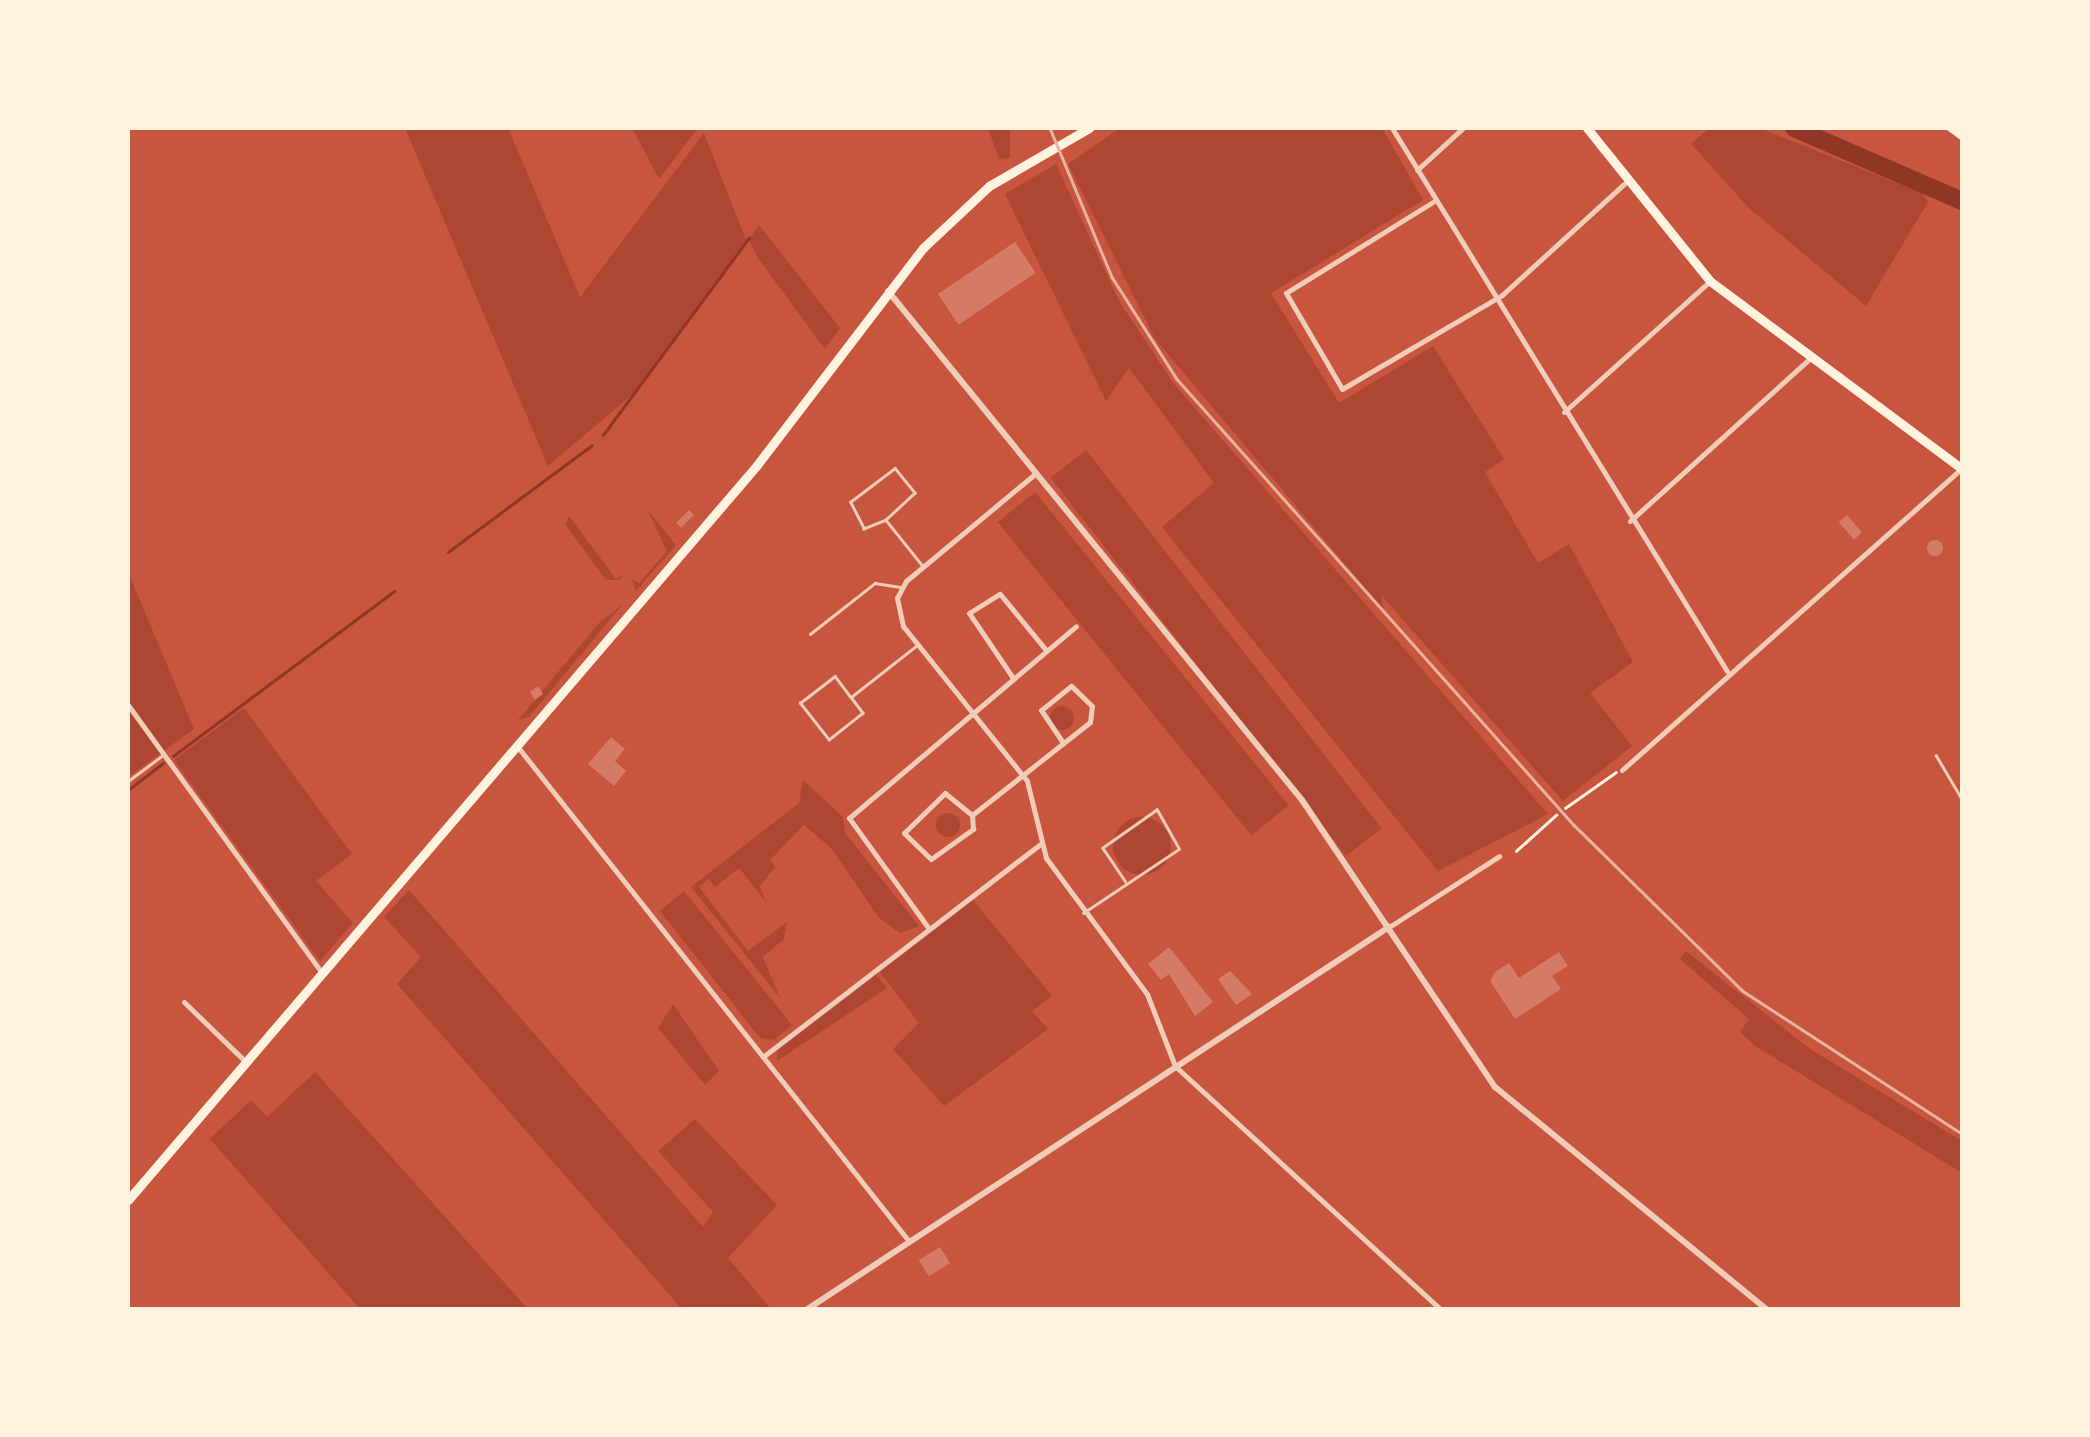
<!DOCTYPE html>
<style>
body{margin:0}
#map{position:relative;width:2090px;height:1437px;overflow:hidden;background:#c8553d;font-family:"DejaVu Sans",sans-serif}
div>[style]{position:absolute}
.green>*{inset:0;background:#ae4732;transform-origin:0 0}
.round{border-radius:50%}
.stream>*{height:2.5px;margin:-1.25px;padding:0 1.25px;transform-origin:1.25px;border-radius:1.25px;background:#8f3625}
.river>*{height:18px;margin:-9px;padding:0 9px;transform-origin:9px;border-radius:9px;background:#8f3625}
.building>*{inset:0;background:#d67c66;transform-origin:0 0}
.path>*{height:2.5px;margin:-1.25px;padding:0 1.25px;transform-origin:1.25px;border-radius:1.25px;background:#fff3e0}
.service>*{height:2.5px;margin:-1.25px;padding:0 1.25px;transform-origin:1.25px;border-radius:1.25px;background:#f1ccb7}
.minor>*{height:5px;margin:-2.5px;padding:0 2.5px;transform-origin:2.5px;border-radius:2.5px;background:#f1ccb7}
.tertiary>*{height:6px;margin:-3px;padding:0 3px;transform-origin:3px;border-radius:3px;background:#f1ccb7}
.secondary>*{height:8px;margin:-4px;padding:0 4px;transform-origin:4px;border-radius:4px;background:#fff3e0}
.primary>*{height:9px;margin:-4.5px;padding:0 4.5px;transform-origin:4.5px;border-radius:4.5px;background:#fff3e0}
.rail>*{height:2.5px;margin:-1.25px;padding:0 1.25px;transform-origin:1.25px;border-radius:1.25px;background:#e9b49f}
span{translate:-50% -50%;white-space:nowrap;text-align:center;line-height:1.15;-webkit-text-stroke:9px #fff3e0;paint-order:stroke}
.frame{position:absolute;inset:0;border:130px solid #fff3e0;pointer-events:none}
</style>
<div id="map">
<div class="green">
<div style="clip-path:polygon(405px 128px,508px 128px,580px 297px,704px 133px,746px 240px,634px 393px,548px 466px)"></div>
<div style="clip-path:polygon(632px 128px,698px 128px,659px 179px)"></div>
<div style="clip-path:polygon(988px 128px,1010px 128px,1010px 158px,999px 159px)"></div>
<div style="clip-path:polygon(1120px 128px,1382px 128px,1423px 200px,1271px 293px,1339px 403px,1433px 346px,1504px 459px,1485px 472px,1538px 563px,1569px 544px,1633px 662px,1590px 693px,1632px 746px,1563px 801px,1381px 595px,1383px 609px,1155px 339px,1068px 164px)"></div>
<div style="clip-path:polygon(1709px 128px,1759px 128px,1922px 193px,1928px 202px,1866px 306px,1749px 208px,1691px 144px)"></div>
<div style="clip-path:polygon(1056px 164px,1119px 301px,1174px 384px,1548px 814px,1438px 871px,1162px 527px,1214px 483px,1129px 368px,1106px 401px,1005px 194px)"></div>
<div style="clip-path:polygon(759px 225px,840px 328px,825px 349px,758px 258px,749px 239px)"></div>
<div style="left:1086px;top:450px;width:480px;height:45px;rotate:52deg"></div>
<div style="left:1035px;top:492px;width:403px;height:48px;rotate:51deg"></div>
<div style="clip-path:polygon(647px 509px,676px 545px,636px 591px,632px 579px,639px 583px,667px 551px)"></div>
<div style="clip-path:polygon(569px 516px,616px 579px,624px 574px,620px 580px,606px 580px,565px 524px)"></div>
<div style="clip-path:polygon(128px 572px,194px 729px,128px 777px)"></div>
<div style="clip-path:polygon(623px 604px,529px 717px,518px 720px,599px 623px)"></div>
<div class="round" style="left:1050px;top:706px;width:24px;height:24px"></div>
<div style="clip-path:polygon(244px 708px,352px 854px,316px 881px,353px 923px,320px 961px,174px 760px)"></div>
<div style="clip-path:polygon(803px 780px,843px 817px,845px 833px,919px 926px,900px 933px,879px 918px,832px 849px,804px 825px,770px 860px,775px 867px,760px 886px,766px 902px,739px 868px,715px 887px,708px 879px,699px 887px,748px 951px,787px 922px,784px 939px,763px 957px,780px 998px,691px 887px,799px 803px)"></div>
<div class="round" style="left:936px;top:813px;width:24px;height:24px"></div>
<div class="round" style="left:1113px;top:817px;width:58px;height:58px"></div>
<div style="clip-path:polygon(409px 890px,703px 1227px,713px 1212px,658px 1151px,695px 1119px,777px 1205px,728px 1258px,771px 1309px,682px 1309px,397px 984px,421px 957px,384px 917px)"></div>
<div style="clip-path:polygon(684px 891px,792px 1025px,774px 1040px,760px 1038px,660px 911px)"></div>
<div style="clip-path:polygon(973px 900px,1052px 996px,1032px 1011px,1048px 1029px,944px 1106px,893px 1049px,919px 1023px,880px 972px)"></div>
<div style="clip-path:polygon(1686px 951px,1810px 1049px,1962px 1141px,1962px 1173px,1755px 1046px,1740px 1032px,1749px 1019px,1680px 959px)"></div>
<div style="clip-path:polygon(876px 975px,887px 988px,777px 1061px,777px 1051px)"></div>
<div style="clip-path:polygon(673px 1004px,719px 1071px,705px 1085px,658px 1028px)"></div>
<div style="clip-path:polygon(315px 1072px,528px 1309px,360px 1309px,210px 1139px,251px 1100px,267px 1117px)"></div>
</div>
<div class="stream">
<div style="left:603px;top:435px;width:245px;rotate:-53.5deg"></div>
<div style="left:448px;top:552px;width:179px;rotate:-36.6deg"></div>
<div style="left:173px;top:756px;width:276px;rotate:-36.7deg"></div>
<div style="left:128px;top:790px;width:44px;rotate:-37.6deg"></div>
</div>
<div class="river">
<div style="left:1794px;top:128px;width:183px;rotate:23.5deg"></div>
</div>
<div class="building">
<div style="left:1015px;top:242px;width:37px;height:93px;rotate:56deg"></div>
<div style="left:689px;top:510px;width:7px;height:18px;rotate:45deg"></div>
<div style="left:1847px;top:515px;width:23px;height:11px;rotate:49deg"></div>
<div class="round" style="left:1927px;top:540px;width:16px;height:16px"></div>
<div style="clip-path:polygon(538px 686px,543px 694px,535px 700px,530px 692px)"></div>
<div style="clip-path:polygon(611px 737px,625px 749px,615px 761px,626px 771px,614px 786px,588px 764px)"></div>
<div style="clip-path:polygon(1169px 947px,1213px 1002px,1195px 1016px,1169px 974px,1161px 980px,1148px 964px)"></div>
<div style="clip-path:polygon(1559px 952px,1568px 966px,1552px 976px,1561px 989px,1515px 1019px,1490px 981px,1495px 972px,1509px 963px,1519px 978px)"></div>
<div style="clip-path:polygon(1230px 971px,1252px 994px,1236px 1005px,1218px 979px)"></div>
<div style="left:940px;top:1247px;width:19px;height:25px;rotate:58deg"></div>
</div>
<div class="path">
<div style="left:1565px;top:808px;width:62px;rotate:-35.2deg"></div>
<div style="left:1516px;top:851px;width:54px;rotate:-42deg"></div>
</div>
<div class="service">
<div style="left:886px;top:520px;width:24px;rotate:158deg"></div>
<div style="left:864px;top:529px;width:30px;rotate:-117deg"></div>
<div style="left:850px;top:502px;width:56px;rotate:-37.1deg"></div>
<div style="left:895px;top:468px;width:32px;rotate:51deg"></div>
<div style="left:915px;top:493px;width:40px;rotate:137deg"></div>
<div style="left:886px;top:520px;width:58px;rotate:51.3deg"></div>
<div style="left:810px;top:634px;width:83px;rotate:-38.1deg"></div>
<div style="left:875px;top:583px;width:25px;rotate:9deg"></div>
<div style="left:851px;top:697px;width:20px;rotate:53deg"></div>
<div style="left:863px;top:713px;width:43px;rotate:141.5deg"></div>
<div style="left:829px;top:740px;width:47px;rotate:-128.1deg"></div>
<div style="left:800px;top:703px;width:44px;rotate:-37.6deg"></div>
<div style="left:835px;top:676px;width:26px;rotate:53deg"></div>
<div style="left:851px;top:697px;width:83px;rotate:-38.1deg"></div>
<div style="left:1936px;top:755px;width:51px;rotate:59.4deg"></div>
<div style="left:128px;top:781px;width:44px;rotate:-36.6deg"></div>
<div style="left:1083px;top:913px;width:115px;rotate:-33.7deg"></div>
<div style="left:1179px;top:849px;width:45px;rotate:-119.4deg"></div>
<div style="left:1157px;top:810px;width:66px;rotate:144.9deg"></div>
<div style="left:1103px;top:848px;width:40px;rotate:56deg"></div>
</div>
<div class="minor">
<div style="left:1392px;top:128px;width:638px;rotate:58.33deg"></div>
<div style="left:1417px;top:170px;width:62px;rotate:-42.4deg"></div>
<div style="left:1436px;top:200px;width:176px;rotate:148.2deg"></div>
<div style="left:1286px;top:293px;width:111px;rotate:59.7deg"></div>
<div style="left:1342px;top:389px;width:186px;rotate:-30.4deg"></div>
<div style="left:1502px;top:295px;width:165px;rotate:-42.3deg"></div>
<div style="left:1564px;top:412px;width:196px;rotate:-41.9deg"></div>
<div style="left:1036px;top:473px;width:169px;rotate:140.3deg"></div>
<div style="left:906px;top:581px;width:19px;rotate:118deg"></div>
<div style="left:897px;top:598px;width:29px;rotate:78deg"></div>
<div style="left:903px;top:626px;width:198px;rotate:51.3deg"></div>
<div style="left:1027px;top:781px;width:79px;rotate:76.1deg"></div>
<div style="left:1046px;top:858px;width:169px;rotate:53.4deg"></div>
<div style="left:1147px;top:994px;width:77px;rotate:68.7deg"></div>
<div style="left:1175px;top:1066px;width:361px;rotate:42.5deg"></div>
<div style="left:1630px;top:521px;width:241px;rotate:-42.1deg"></div>
<div style="left:1013px;top:678px;width:78px;rotate:-124.1deg"></div>
<div style="left:969px;top:613px;width:36px;rotate:-32deg"></div>
<div style="left:1000px;top:594px;width:72px;rotate:50.6deg"></div>
<div style="left:128px;top:705px;width:331px;rotate:54.1deg"></div>
<div style="left:517px;top:746px;width:630px;rotate:51.64deg"></div>
<div style="left:1622px;top:770px;width:453px;rotate:-41.6deg"></div>
<div style="left:972px;top:815px;width:35px;rotate:-141deg"></div>
<div style="left:945px;top:793px;width:57px;rotate:135.7deg"></div>
<div style="left:904px;top:833px;width:37px;rotate:44deg"></div>
<div style="left:931px;top:859px;width:52px;rotate:-35.5deg"></div>
<div style="left:973px;top:829px;width:14px;rotate:-94deg"></div>
<div style="left:972px;top:815px;width:150px;rotate:-38.2deg"></div>
<div style="left:1090px;top:722px;width:16px;rotate:-83deg"></div>
<div style="left:1092px;top:706px;width:29px;rotate:-136deg"></div>
<div style="left:1071px;top:686px;width:38px;rotate:141deg"></div>
<div style="left:1041px;top:710px;width:40px;rotate:56deg"></div>
<div style="left:927px;top:926px;width:133px;rotate:-125.8deg"></div>
<div style="left:849px;top:818px;width:297px;rotate:-40.2deg"></div>
<div style="left:1389px;top:927px;width:131px;rotate:-32.8deg"></div>
<div style="left:184px;top:1002px;width:86px;rotate:44.1deg"></div>
<div style="left:764px;top:1056px;width:348px;rotate:-37.5deg"></div>
</div>
<div class="tertiary">
<div style="left:888px;top:291px;width:656px;rotate:50.88deg"></div>
<div style="left:1302px;top:800px;width:346px;rotate:56.1deg"></div>
<div style="left:1495px;top:1087px;width:352px;rotate:39.3deg"></div>
<div style="left:806px;top:1310px;width:698px;rotate:-33.3deg"></div>
</div>
<div class="secondary">
<div style="left:1951px;top:128px;width:14px;rotate:36deg"></div>
</div>
<div class="primary">
<div style="left:1587px;top:128px;width:196px;rotate:51.2deg"></div>
<div style="left:1710px;top:281px;width:314px;rotate:36.7deg"></div>
<div style="left:128px;top:1200px;width:967px;rotate:-49.44deg"></div>
<div style="left:757px;top:465px;width:273px;rotate:-52.6deg"></div>
<div style="left:923px;top:248px;width:91px;rotate:-43.2deg"></div>
<div style="left:989px;top:186px;width:116px;rotate:-30.1deg"></div>
</div>
<div class="rail">
<div style="left:1050px;top:128px;width:161px;rotate:67.4deg"></div>
<div style="left:1112px;top:277px;width:121px;rotate:57.5deg"></div>
<div style="left:1177px;top:379px;width:597px;rotate:48.33deg"></div>
<div style="left:1574px;top:825px;width:237px;rotate:44.5deg"></div>
<div style="left:1743px;top:991px;width:262px;rotate:33.1deg"></div>
</div>
<div class="frame"></div>
</div>
